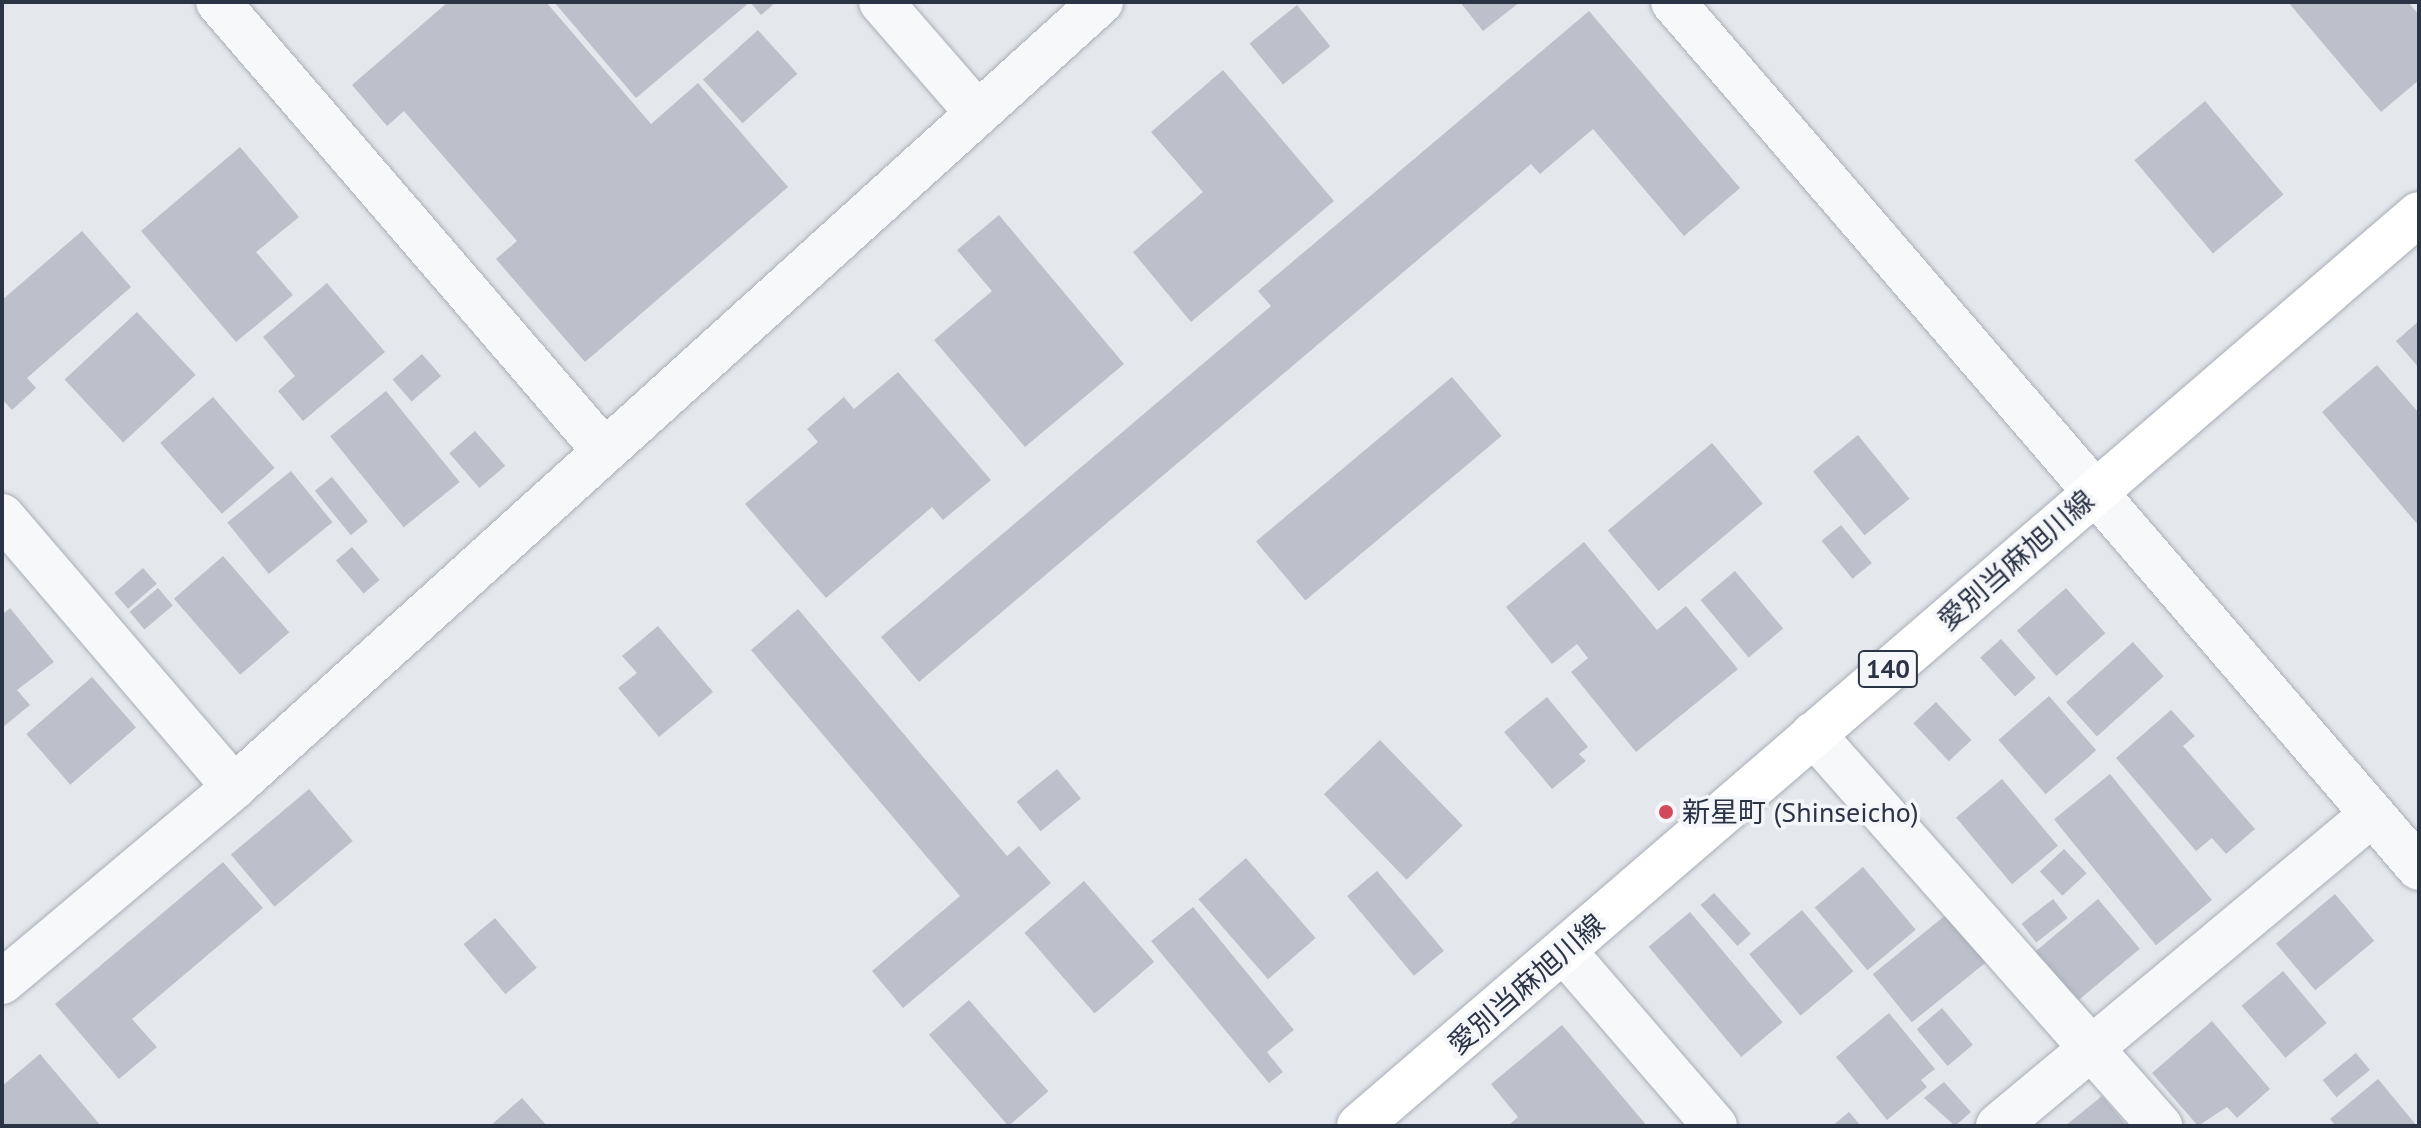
<!DOCTYPE html>
<meta charset="utf-8">
<style>
body{margin:0}
#map{position:relative;width:2421px;height:1128px;overflow:hidden;background:#e4e7ec;font-family:"PT Sans","Noto Sans JP",sans-serif}
div>[style]{position:absolute}
.building>*{inset:0;background:#bbc0ca;transform-origin:0 0}
.roads{filter:drop-shadow(0 0 2px #a9aeb7) drop-shadow(0 0 2px #a9aeb7)}
.street>*{height:44px;margin:-22px;padding:0 22px;transform-origin:22px;border-radius:22px;background:#f7f8fa}
.primary>*{height:44px;margin:-22px;padding:0 22px;transform-origin:22px;border-radius:22px;background:#fff}
.dots>*{width:22px;height:22px;translate:-50% -50%;box-sizing:border-box;border:4px solid #f4f6f9;border-radius:50%}
span{translate:-50% -50%;white-space:nowrap;text-align:center;line-height:1.15;-webkit-text-stroke:7px #f4f6f9;paint-order:stroke}
.shield-label span{padding:2px 6px;background:#f4f6f9;border:2px solid;border-radius:6px;-webkit-text-stroke-width:0}
.shield-label{font-size:26px;color:#2b3445;font-weight:700}
.street-label{font-size:28px;color:#2b3445}
.poi-label{font-size:28px;color:#2b3445}
.left{translate:0 -50%;text-align:left}
.frame{position:absolute;inset:0;border:4px solid #2b3445;pointer-events:none}
</style>
<div id="map">
<div class="building">
<div style="clip-path:polygon(448px 2px,546px 2px,651px 124px,698px 83px,788px 187px,585px 362px,496px 259px,517px 241px,404px 111px,387px 126px,352px 85px)"></div>
<div style="clip-path:polygon(554px 2px,776px 2px,761px 15px,750px 2px,636px 98px)"></div>
<div style="clip-path:polygon(1460px 2px,1520px 2px,1483px 31px)"></div>
<div style="clip-path:polygon(2288px 2px,2408px 2px,2419px 15px,2419px 80px,2381px 112px)"></div>
<div style="left:1297px;top:5px;width:53px;height:61px;rotate:51deg"></div>
<div style="clip-path:polygon(1589px 11px,1740px 188px,1684px 236px,1593px 129px,1540px 174px,1531px 164px,919px 682px,881px 637px,1271px 306px,1258px 291px)"></div>
<div style="left:758px;top:30px;width:59px;height:74px;rotate:48deg"></div>
<div style="clip-path:polygon(1223px 70px,1334px 201px,1191px 322px,1133px 252px,1203px 192px,1151px 132px)"></div>
<div style="left:2205px;top:101px;width:122px;height:92px;rotate:50deg"></div>
<div style="clip-path:polygon(240px 147px,299px 217px,256px 252px,293px 295px,236px 342px,141px 231px)"></div>
<div style="clip-path:polygon(999px 215px,1124px 364px,1025px 447px,934px 340px,992px 291px,957px 250px)"></div>
<div style="clip-path:polygon(82px 231px,131px 287px,27px 378px,36px 388px,12px 410px,2px 399px,2px 300px)"></div>
<div style="clip-path:polygon(327px 283px,385px 352px,303px 421px,278px 391px,295px 376px,263px 337px)"></div>
<div style="left:137px;top:312px;width:86px;height:99px;rotate:47deg"></div>
<div style="clip-path:polygon(2419px 321px,2419px 368px,2396px 341px)"></div>
<div style="left:422px;top:354px;width:29px;height:39px;rotate:49deg"></div>
<div style="clip-path:polygon(2377px 365px,2419px 413px,2419px 526px,2322px 412px)"></div>
<div style="clip-path:polygon(898px 372px,991px 480px,943px 520px,932px 507px,826px 598px,745px 504px,818px 442px,807px 429px,844px 397px,854px 409px)"></div>
<div style="left:1452px;top:377px;width:77px;height:256px;rotate:50deg"></div>
<div style="left:386px;top:391px;width:117px;height:72px;rotate:51deg"></div>
<div style="left:213px;top:397px;width:94px;height:70px;rotate:49deg"></div>
<div style="left:475px;top:431px;width:46px;height:34px;rotate:49deg"></div>
<div style="left:1858px;top:435px;width:82px;height:58px;rotate:51deg"></div>
<div style="left:1712px;top:443px;width:79px;height:136px;rotate:50deg"></div>
<div style="left:291px;top:471px;width:66px;height:82px;rotate:51deg"></div>
<div style="left:332px;top:477px;width:57px;height:22px;rotate:51deg"></div>
<div style="left:1841px;top:525px;width:49px;height:25px;rotate:51deg"></div>
<div style="clip-path:polygon(1584px 542px,1657px 630px,1686px 606px,1738px 669px,1636px 752px,1571px 672px,1588px 658px,1577px 644px,1552px 664px,1506px 607px)"></div>
<div style="left:352px;top:547px;width:43px;height:21px;rotate:50deg"></div>
<div style="left:223px;top:556px;width:101px;height:65px;rotate:49deg"></div>
<div style="left:143px;top:568px;width:21px;height:38px;rotate:49deg"></div>
<div style="left:1735px;top:571px;width:75px;height:45px;rotate:50deg"></div>
<div style="left:158px;top:588px;width:23px;height:37px;rotate:50deg"></div>
<div style="left:2066px;top:588px;width:60px;height:65px;rotate:49deg"></div>
<div style="clip-path:polygon(10px 608px,54px 662px,17px 690px,30px 705px,2px 728px,2px 615px)"></div>
<div style="clip-path:polygon(798px 609px,1007px 856px,1019px 846px,1051px 883px,903px 1008px,872px 971px,960px 896px,751px 650px)"></div>
<div style="clip-path:polygon(658px 626px,713px 692px,659px 737px,618px 688px,637px 673px,622px 656px)"></div>
<div style="left:2001px;top:639px;width:52px;height:28px;rotate:48deg"></div>
<div style="left:2133px;top:642px;width:46px;height:90px;rotate:48deg"></div>
<div style="left:92px;top:677px;width:67px;height:87px;rotate:49deg"></div>
<div style="left:2049px;top:696px;width:72px;height:67px;rotate:49deg"></div>
<div style="clip-path:polygon(1547px 697px,1588px 747px,1579px 754px,1586px 761px,1552px 789px,1504px 732px)"></div>
<div style="left:1936px;top:702px;width:52px;height:31px;rotate:47deg"></div>
<div style="clip-path:polygon(2171px 710px,2195px 736px,2183px 746px,2255px 829px,2226px 854px,2212px 838px,2196px 851px,2116px 758px)"></div>
<div style="left:1380px;top:740px;width:119px;height:78px;rotate:46deg"></div>
<div style="left:1057px;top:769px;width:38px;height:52px;rotate:51deg"></div>
<div style="left:2110px;top:774px;width:162px;height:72px;rotate:51deg"></div>
<div style="left:2002px;top:779px;width:87px;height:60px;rotate:50deg"></div>
<div style="left:309px;top:789px;width:68px;height:102px;rotate:50deg"></div>
<div style="left:2064px;top:849px;width:33px;height:33px;rotate:47deg"></div>
<div style="left:1246px;top:858px;width:106px;height:63px;rotate:49deg"></div>
<div style="clip-path:polygon(223px 862px,263px 908px,132px 1019px,157px 1047px,119px 1079px,55px 1004px)"></div>
<div style="left:1863px;top:867px;width:82px;height:63px;rotate:50deg"></div>
<div style="left:1377px;top:871px;width:104px;height:39px;rotate:50deg"></div>
<div style="left:1084px;top:881px;width:107px;height:79px;rotate:49deg"></div>
<div style="left:1714px;top:893px;width:55px;height:18px;rotate:48deg"></div>
<div style="left:2335px;top:894px;width:61px;height:77px;rotate:50deg"></div>
<div style="left:2053px;top:899px;width:24px;height:40px;rotate:52deg"></div>
<div style="left:2098px;top:899px;width:65px;height:84px;rotate:50deg"></div>
<div style="clip-path:polygon(1193px 907px,1294px 1030px,1267px 1052px,1283px 1072px,1269px 1083px,1151px 941px)"></div>
<div style="left:1802px;top:910px;width:80px;height:69px;rotate:50deg"></div>
<div style="left:1952px;top:910px;width:62px;height:102px;rotate:51deg"></div>
<div style="left:1690px;top:912px;width:144px;height:54px;rotate:50deg"></div>
<div style="left:495px;top:918px;width:65px;height:41px;rotate:50deg"></div>
<div style="left:2283px;top:971px;width:68px;height:54px;rotate:50deg"></div>
<div style="left:969px;top:1000px;width:121px;height:53px;rotate:49deg"></div>
<div style="left:1942px;top:1008px;width:48px;height:33px;rotate:50deg"></div>
<div style="clip-path:polygon(1889px 1013px,1935px 1069px,1921px 1080px,1927px 1087px,1887px 1120px,1836px 1057px)"></div>
<div style="clip-path:polygon(2212px 1021px,2270px 1089px,2237px 1118px,2227px 1107px,2198px 1126px,2152px 1073px)"></div>
<div style="clip-path:polygon(1562px 1025px,1647px 1126px,1508px 1126px,1518px 1117px,1491px 1084px)"></div>
<div style="left:2356px;top:1053px;width:22px;height:43px;rotate:51deg"></div>
<div style="clip-path:polygon(40px 1054px,101px 1126px,2px 1126px,2px 1086px)"></div>
<div style="clip-path:polygon(2378px 1079px,2417px 1126px,2336px 1126px,2330px 1119px)"></div>
<div style="clip-path:polygon(1944px 1082px,1971px 1112px,1955px 1126px,1924px 1098px)"></div>
<div style="clip-path:polygon(2102px 1096px,2127px 1126px,2065px 1126px)"></div>
<div style="clip-path:polygon(522px 1098px,547px 1126px,490px 1126px)"></div>
<div style="clip-path:polygon(1849px 1112px,1861px 1126px,1832px 1126px)"></div>
</div>
<div class="roads">
<div class="street">
<div style="left:218px;top:2px;width:589px;rotate:49.27deg"></div>
<div style="left:881px;top:2px;width:143px;rotate:49deg"></div>
<div style="left:1673px;top:2px;width:1143px;rotate:49.26deg"></div>
<div style="left:2px;top:516px;width:357px;rotate:49.4deg"></div>
<div style="left:1813px;top:734px;width:524px;rotate:48.48deg"></div>
<div style="left:1564px;top:951px;width:231px;rotate:49.2deg"></div>
<div style="left:2px;top:982px;width:303px;rotate:-40deg"></div>
<div style="left:234px;top:787px;width:1170px;rotate:-42.16deg"></div>
<div style="left:1998px;top:1126px;width:487px;rotate:-39.8deg"></div>
</div>
<div class="primary">
<div style="left:1359px;top:1126px;width:1398px;rotate:-40.71deg"></div>
</div>
</div>
<div class="dots">
<div style="left:1666px;top:812px;background:#d1495b"></div>
</div>
<div class="shield-label">
<span style="left:1888px;top:669px">140</span>
</div>
<div class="street-label">
<span style="left:2016px;top:560px;rotate:-41deg">愛別当麻旭川線</span>
<span style="left:1526px;top:984px;rotate:-41deg">愛別当麻旭川線</span>
</div>
<div class="poi-label">
<span class="left" style="left:1682px;top:812px">新星町 (Shinseicho)</span>
</div>
<div class="frame"></div>
</div>
